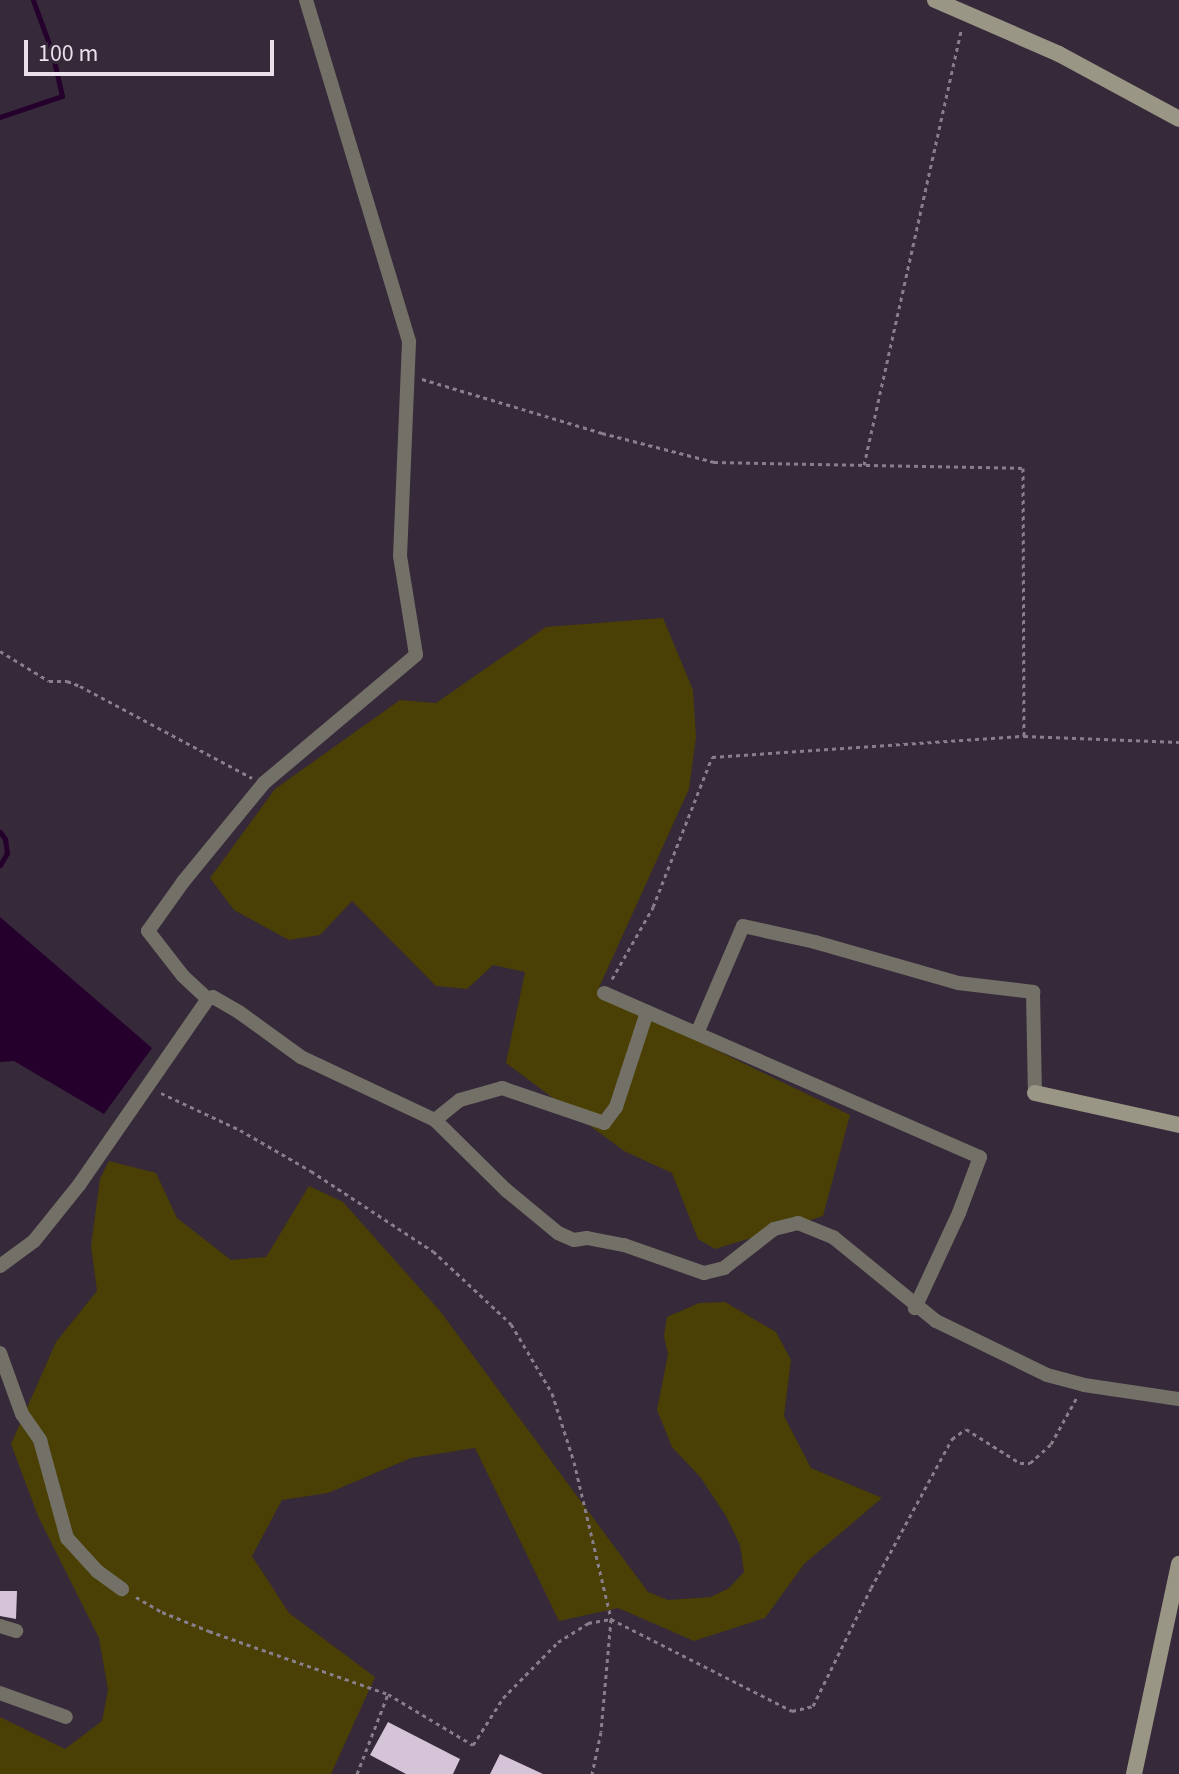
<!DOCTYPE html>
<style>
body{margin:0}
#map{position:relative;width:1179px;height:1774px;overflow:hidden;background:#362939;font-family:"Source Sans 3",sans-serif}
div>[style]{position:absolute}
.green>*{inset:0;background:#4a3f05}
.water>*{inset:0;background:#25002c}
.stream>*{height:5px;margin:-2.5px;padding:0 2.5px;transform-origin:2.5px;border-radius:2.5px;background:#25002c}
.building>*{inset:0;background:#d5c4d8}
.path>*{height:3px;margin-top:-1.5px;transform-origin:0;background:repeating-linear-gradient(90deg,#897e8c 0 4px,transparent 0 8px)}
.street>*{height:14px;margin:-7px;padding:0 7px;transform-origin:7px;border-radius:7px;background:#737167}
.secondary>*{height:16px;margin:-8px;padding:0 8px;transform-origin:8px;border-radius:8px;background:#999686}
span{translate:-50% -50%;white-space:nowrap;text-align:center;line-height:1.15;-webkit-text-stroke:8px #362939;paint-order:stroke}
.scale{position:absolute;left:24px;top:40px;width:250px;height:36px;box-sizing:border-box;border:4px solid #e9e0eb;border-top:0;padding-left:10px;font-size:24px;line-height:28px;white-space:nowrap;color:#e9e0eb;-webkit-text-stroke:6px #362939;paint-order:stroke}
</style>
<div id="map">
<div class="green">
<div style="clip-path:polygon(663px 618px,693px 690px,696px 737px,689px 789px,597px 992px,850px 1115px,823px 1216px,715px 1249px,698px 1239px,672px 1173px,624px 1151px,506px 1063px,525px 972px,493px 965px,467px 989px,436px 986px,352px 901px,320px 935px,289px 940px,234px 910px,210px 878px,275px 789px,400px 700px,436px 703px,546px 627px)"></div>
<div style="clip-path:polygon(109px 1161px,156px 1173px,177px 1218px,231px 1260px,266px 1257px,309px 1186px,343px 1202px,440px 1311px,648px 1592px,668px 1600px,711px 1597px,729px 1588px,744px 1572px,740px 1545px,726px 1516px,701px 1478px,672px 1447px,657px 1410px,668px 1354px,664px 1336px,667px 1317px,699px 1303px,725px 1302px,776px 1332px,791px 1360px,784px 1416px,811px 1468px,882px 1498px,804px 1564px,765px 1618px,694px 1641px,618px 1608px,559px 1621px,475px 1448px,411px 1458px,328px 1493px,282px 1500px,252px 1556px,289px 1613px,375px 1677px,331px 1774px,0 1774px,0 1717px,65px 1749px,102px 1721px,108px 1690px,99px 1638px,38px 1516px,11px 1444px,56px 1342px,97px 1291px,91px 1246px,100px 1179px)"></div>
</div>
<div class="water">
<div style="clip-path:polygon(0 917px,152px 1048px,104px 1114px,14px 1061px,0 1062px)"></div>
</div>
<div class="stream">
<div style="left:0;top:117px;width:65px;rotate:-18.7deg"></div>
<div style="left:62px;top:96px;width:45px;rotate:-102.8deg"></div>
<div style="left:52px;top:52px;width:55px;rotate:-110.1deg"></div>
<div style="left:0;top:832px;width:9px;rotate:54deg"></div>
<div style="left:5px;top:839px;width:14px;rotate:82deg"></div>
<div style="left:7px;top:853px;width:14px;rotate:120deg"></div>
</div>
<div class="building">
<div style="clip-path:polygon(0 1591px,17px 1591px,16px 1619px,0 1616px)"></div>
<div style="clip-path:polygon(388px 1722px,460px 1759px,453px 1774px,406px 1774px,370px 1755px)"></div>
<div style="clip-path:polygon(500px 1754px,543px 1774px,490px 1774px)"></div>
</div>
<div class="path">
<div style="left:422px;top:379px;width:188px;rotate:16.7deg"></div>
<div style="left:602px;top:433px;width:116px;rotate:14.5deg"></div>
<div style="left:714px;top:462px;width:309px;rotate:1.1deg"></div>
<div style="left:1023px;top:468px;width:268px;rotate:89.8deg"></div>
<div style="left:864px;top:465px;width:448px;rotate:-77.4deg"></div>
<div style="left:0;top:651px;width:57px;rotate:31.5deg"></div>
<div style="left:49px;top:681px;width:18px"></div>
<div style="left:67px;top:681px;width:14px;rotate:21deg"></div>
<div style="left:80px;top:686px;width:195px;rotate:28.1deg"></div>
<div style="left:612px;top:979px;width:83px;rotate:-60.3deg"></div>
<div style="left:653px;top:907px;width:161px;rotate:-68.5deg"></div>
<div style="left:712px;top:757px;width:313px;rotate:-3.9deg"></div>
<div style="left:1024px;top:736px;width:155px;rotate:2.2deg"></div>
<div style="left:161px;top:1093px;width:87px;rotate:25.1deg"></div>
<div style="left:240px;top:1130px;width:82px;rotate:30deg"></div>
<div style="left:311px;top:1171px;width:146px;rotate:33.3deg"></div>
<div style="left:433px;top:1251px;width:107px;rotate:43.1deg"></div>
<div style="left:511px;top:1324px;width:80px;rotate:59.3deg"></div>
<div style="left:552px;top:1393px;width:72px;rotate:72.3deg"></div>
<div style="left:574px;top:1462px;width:161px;rotate:76.7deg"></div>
<div style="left:611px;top:1619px;width:113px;rotate:95.1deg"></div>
<div style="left:601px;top:1732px;width:43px;rotate:102.1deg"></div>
<div style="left:136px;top:1597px;width:30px;rotate:30deg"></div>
<div style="left:162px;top:1612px;width:51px;rotate:22deg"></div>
<div style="left:209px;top:1631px;width:190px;rotate:19.4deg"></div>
<div style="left:388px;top:1694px;width:99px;rotate:31deg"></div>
<div style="left:473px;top:1745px;width:56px;rotate:-57.4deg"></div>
<div style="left:503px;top:1698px;width:78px;rotate:-45.5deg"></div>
<div style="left:558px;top:1642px;width:36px;rotate:-32deg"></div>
<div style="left:588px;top:1623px;width:23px;rotate:-10deg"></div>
<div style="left:611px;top:1619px;width:203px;rotate:26.9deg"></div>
<div style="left:792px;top:1711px;width:22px;rotate:-13deg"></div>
<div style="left:813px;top:1706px;width:131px;rotate:-63.8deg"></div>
<div style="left:871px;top:1588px;width:170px;rotate:-61.5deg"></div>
<div style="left:952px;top:1439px;width:17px;rotate:-36deg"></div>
<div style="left:966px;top:1429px;width:64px;rotate:32.2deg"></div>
<div style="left:1020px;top:1463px;width:10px"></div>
<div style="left:1030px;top:1463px;width:28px;rotate:-42deg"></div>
<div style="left:1051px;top:1444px;width:54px;rotate:-61deg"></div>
<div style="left:357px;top:1774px;width:86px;rotate:-68.8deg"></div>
</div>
<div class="street">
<div style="left:306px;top:0;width:357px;rotate:73.2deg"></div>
<div style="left:409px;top:342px;width:214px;rotate:92.4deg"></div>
<div style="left:400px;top:556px;width:100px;rotate:80.8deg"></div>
<div style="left:416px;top:655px;width:199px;rotate:139.9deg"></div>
<div style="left:264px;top:783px;width:128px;rotate:129.3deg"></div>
<div style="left:183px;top:882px;width:60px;rotate:125.5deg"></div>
<div style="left:148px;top:931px;width:57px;rotate:52.1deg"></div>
<div style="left:183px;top:976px;width:34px;rotate:43deg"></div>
<div style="left:208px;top:999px;width:5px;rotate:-22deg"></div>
<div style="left:213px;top:997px;width:30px;rotate:30deg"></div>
<div style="left:239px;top:1012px;width:77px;rotate:36deg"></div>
<div style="left:301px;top:1057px;width:148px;rotate:25.2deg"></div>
<div style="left:435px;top:1120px;width:100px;rotate:44.6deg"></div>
<div style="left:506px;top:1190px;width:67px;rotate:39.6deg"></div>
<div style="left:558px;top:1233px;width:17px;rotate:24deg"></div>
<div style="left:574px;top:1240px;width:13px;rotate:-9deg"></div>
<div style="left:587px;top:1238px;width:38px;rotate:11deg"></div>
<div style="left:624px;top:1245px;width:85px;rotate:19.3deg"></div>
<div style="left:704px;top:1273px;width:21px;rotate:-14deg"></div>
<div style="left:724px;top:1268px;width:63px;rotate:-38deg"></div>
<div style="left:774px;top:1229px;width:25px;rotate:-14deg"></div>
<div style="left:798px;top:1223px;width:38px;rotate:22deg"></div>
<div style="left:833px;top:1237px;width:133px;rotate:39.2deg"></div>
<div style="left:936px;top:1321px;width:123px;rotate:25.9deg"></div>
<div style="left:1047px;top:1375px;width:38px;rotate:15deg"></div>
<div style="left:1084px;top:1385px;width:96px;rotate:8.4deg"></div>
<div style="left:604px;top:993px;width:410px;rotate:23.6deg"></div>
<div style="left:980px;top:1157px;width:60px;rotate:110.6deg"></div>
<div style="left:959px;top:1213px;width:105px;rotate:114.9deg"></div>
<div style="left:698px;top:1031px;width:114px;rotate:-66.8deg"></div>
<div style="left:743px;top:926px;width:74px;rotate:12.5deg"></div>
<div style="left:815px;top:942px;width:149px;rotate:16deg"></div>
<div style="left:958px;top:983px;width:76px;rotate:6.8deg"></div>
<div style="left:1033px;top:992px;width:101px;rotate:88.9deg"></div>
<div style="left:435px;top:1120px;width:32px;rotate:-39deg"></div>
<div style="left:460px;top:1100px;width:44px;rotate:-15.9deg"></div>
<div style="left:502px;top:1088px;width:108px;rotate:18.9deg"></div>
<div style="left:604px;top:1123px;width:20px;rotate:-53deg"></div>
<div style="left:616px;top:1107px;width:100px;rotate:-71.9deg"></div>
<div style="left:0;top:1266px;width:42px;rotate:-36.3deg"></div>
<div style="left:34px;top:1241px;width:72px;rotate:-51.2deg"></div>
<div style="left:79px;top:1185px;width:226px;rotate:-55.3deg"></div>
<div style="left:0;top:1353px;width:65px;rotate:70.2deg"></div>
<div style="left:22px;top:1414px;width:32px;rotate:55deg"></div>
<div style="left:40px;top:1440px;width:102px;rotate:74.6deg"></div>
<div style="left:67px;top:1538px;width:45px;rotate:47.7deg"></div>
<div style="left:97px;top:1571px;width:31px;rotate:36deg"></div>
<div style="left:0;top:1626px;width:17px;rotate:17deg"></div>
<div style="left:0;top:1693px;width:70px;rotate:20deg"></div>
</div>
<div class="secondary">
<div style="left:935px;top:0;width:135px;rotate:23.5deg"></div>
<div style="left:1059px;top:54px;width:136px;rotate:28.4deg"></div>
<div style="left:1035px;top:1093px;width:148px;rotate:12.5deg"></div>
<div style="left:1134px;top:1774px;width:215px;rotate:-77.9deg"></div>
</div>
<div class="scale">100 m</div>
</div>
